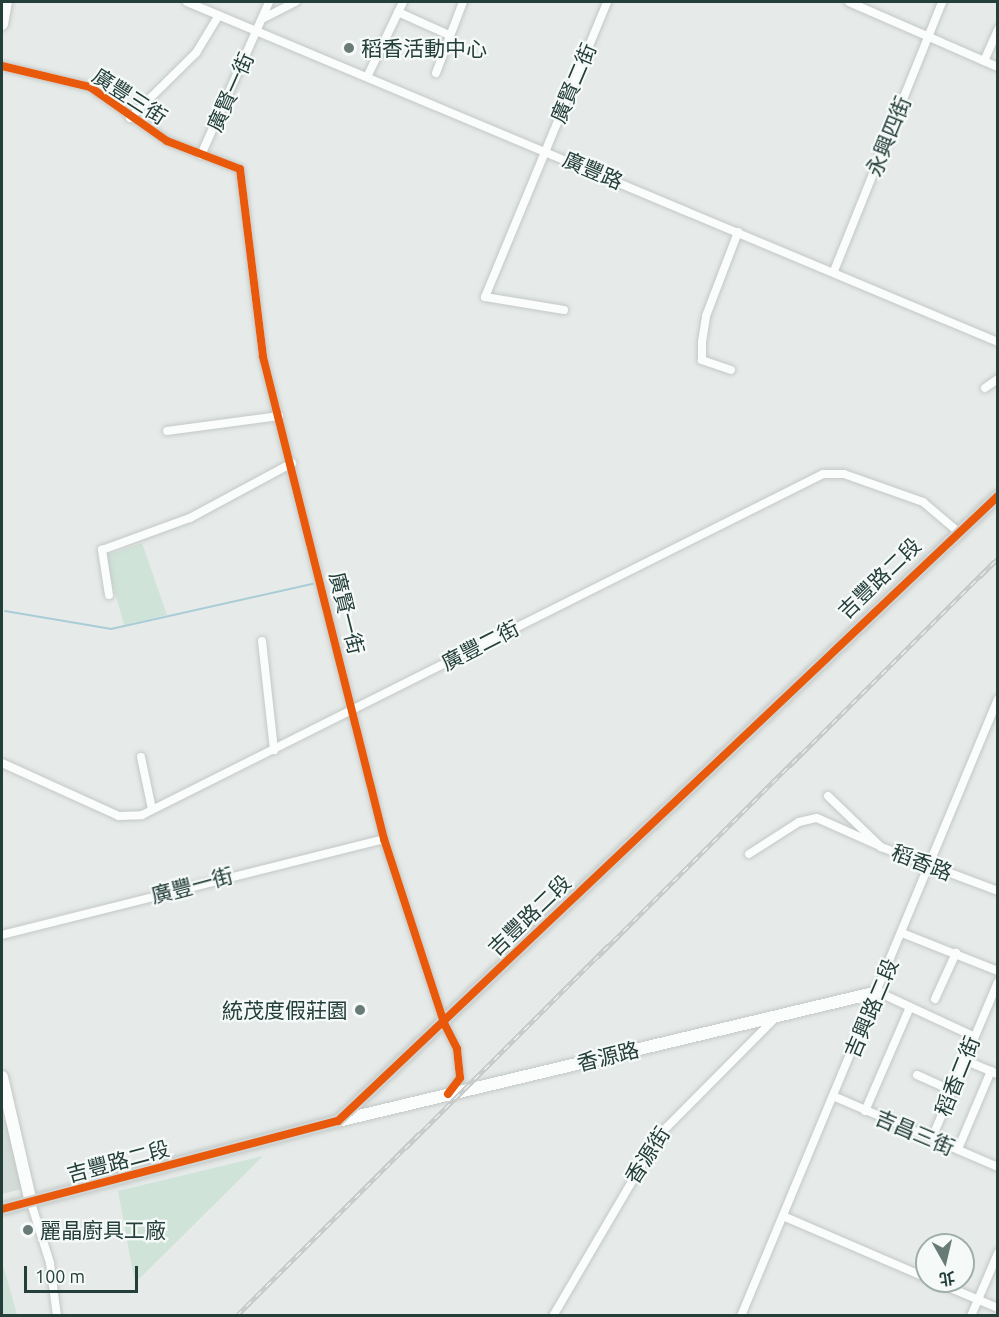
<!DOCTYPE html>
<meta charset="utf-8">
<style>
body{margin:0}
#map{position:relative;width:999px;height:1317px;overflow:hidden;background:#e6ebe9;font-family:Ubuntu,"Noto Sans TC",sans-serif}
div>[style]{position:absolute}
.built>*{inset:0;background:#d4dcd9}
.green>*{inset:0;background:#d0e3d8}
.stream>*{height:2px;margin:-1px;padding:0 1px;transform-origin:1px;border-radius:1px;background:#a9ccd7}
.roads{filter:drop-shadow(0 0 2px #c3c8c6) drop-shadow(0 0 2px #c3c8c6)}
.street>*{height:8px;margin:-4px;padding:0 4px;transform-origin:4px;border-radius:4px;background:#fbfcfc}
.secondary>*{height:12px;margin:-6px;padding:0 6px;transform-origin:6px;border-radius:6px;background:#fbfcfc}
.primary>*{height:12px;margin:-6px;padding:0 6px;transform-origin:6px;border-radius:6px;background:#cfd6d5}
.rail>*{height:4.5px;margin-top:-2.25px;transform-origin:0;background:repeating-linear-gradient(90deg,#f5faf8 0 7px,#c8cccb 0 14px);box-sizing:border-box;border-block:2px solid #c8cccb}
.cycleway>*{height:8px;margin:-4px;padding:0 4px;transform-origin:4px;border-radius:4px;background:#e8590c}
.dots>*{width:16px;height:16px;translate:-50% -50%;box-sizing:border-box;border:3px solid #f5faf8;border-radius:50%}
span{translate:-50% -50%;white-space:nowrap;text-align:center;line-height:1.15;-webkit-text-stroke:4.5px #f5faf8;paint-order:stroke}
.poi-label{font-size:21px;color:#243e3a}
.left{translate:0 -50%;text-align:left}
.right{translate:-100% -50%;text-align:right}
.street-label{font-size:21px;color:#243e3a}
.frame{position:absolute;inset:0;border:3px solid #243e3a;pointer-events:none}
.north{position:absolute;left:915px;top:1233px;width:60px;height:60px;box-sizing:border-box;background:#f5faf8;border:2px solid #a1afac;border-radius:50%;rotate:172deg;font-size:16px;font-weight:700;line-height:24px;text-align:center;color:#243e3a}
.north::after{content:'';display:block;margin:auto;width:21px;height:27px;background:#687b77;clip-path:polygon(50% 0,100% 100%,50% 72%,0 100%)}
.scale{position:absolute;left:24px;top:1266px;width:114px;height:27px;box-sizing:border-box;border:3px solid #243e3a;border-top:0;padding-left:8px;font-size:18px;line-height:21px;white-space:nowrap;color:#243e3a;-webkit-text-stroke:4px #f5faf8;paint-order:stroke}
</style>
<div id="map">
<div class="built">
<div style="clip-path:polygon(2px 1120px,9px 1121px,22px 1189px,2px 1194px)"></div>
</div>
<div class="green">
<div style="clip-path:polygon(142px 543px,167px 615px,124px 625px,105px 556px)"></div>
<div style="clip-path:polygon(263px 1156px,135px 1283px,118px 1191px)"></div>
<div style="clip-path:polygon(2px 1261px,17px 1315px,2px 1315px)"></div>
</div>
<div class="stream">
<div style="left:5px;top:611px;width:108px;rotate:9.6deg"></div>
<div style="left:111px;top:629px;width:207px;rotate:-12.6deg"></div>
</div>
<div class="roads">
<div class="street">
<div style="left:187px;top:2px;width:879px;rotate:22.75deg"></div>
<div style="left:849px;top:2px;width:163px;rotate:23.6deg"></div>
<div style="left:398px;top:12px;width:54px;rotate:24.2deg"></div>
<div style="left:262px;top:19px;width:38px;rotate:-27deg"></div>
<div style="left:984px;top:61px;width:35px;rotate:-66deg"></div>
<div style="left:2px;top:66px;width:90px;rotate:13.4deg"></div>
<div style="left:90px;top:87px;width:94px;rotate:35deg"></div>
<div style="left:167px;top:141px;width:78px;rotate:21deg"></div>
<div style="left:240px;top:169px;width:189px;rotate:83deg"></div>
<div style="left:263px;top:357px;width:497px;rotate:75.9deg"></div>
<div style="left:384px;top:839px;width:194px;rotate:71.9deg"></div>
<div style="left:444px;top:1023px;width:29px;rotate:63deg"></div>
<div style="left:457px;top:1049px;width:29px;rotate:84deg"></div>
<div style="left:460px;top:1078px;width:20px;rotate:127deg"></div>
<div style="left:436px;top:73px;width:76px;rotate:-69.2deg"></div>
<div style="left:368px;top:75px;width:81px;rotate:-64.4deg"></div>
<div style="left:130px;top:118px;width:93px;rotate:-44.6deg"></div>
<div style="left:196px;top:53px;width:44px;rotate:-58.8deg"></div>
<div style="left:201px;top:155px;width:167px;rotate:-66deg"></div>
<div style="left:834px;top:271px;width:290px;rotate:-68.1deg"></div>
<div style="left:564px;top:310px;width:80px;rotate:-170.7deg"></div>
<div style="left:485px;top:297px;width:319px;rotate:-67.5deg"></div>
<div style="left:731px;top:370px;width:31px;rotate:-161deg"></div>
<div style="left:702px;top:360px;width:18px;rotate:-90deg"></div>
<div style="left:702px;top:342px;width:26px;rotate:-81deg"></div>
<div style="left:706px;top:316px;width:90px;rotate:-69.1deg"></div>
<div style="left:985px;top:388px;width:16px;rotate:-35deg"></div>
<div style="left:167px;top:431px;width:113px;rotate:-7.6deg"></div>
<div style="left:109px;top:595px;width:46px;rotate:-98.8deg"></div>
<div style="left:102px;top:550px;width:94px;rotate:-20deg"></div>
<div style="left:190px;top:518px;width:116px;rotate:-28.3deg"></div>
<div style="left:262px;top:641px;width:110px;rotate:83.7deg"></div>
<div style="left:141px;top:757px;width:53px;rotate:78.1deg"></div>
<div style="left:2px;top:763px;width:128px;rotate:24.4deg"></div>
<div style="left:119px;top:816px;width:23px;rotate:-2deg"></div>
<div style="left:142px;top:815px;width:762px;rotate:-26.6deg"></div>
<div style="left:823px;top:474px;width:21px"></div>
<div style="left:844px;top:474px;width:84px;rotate:19.5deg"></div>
<div style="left:923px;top:502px;width:43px;rotate:40.3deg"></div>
<div style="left:828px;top:796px;width:74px;rotate:43.9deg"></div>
<div style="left:881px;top:847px;width:125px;rotate:20.6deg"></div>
<div style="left:749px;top:854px;width:59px;rotate:-32.6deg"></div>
<div style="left:799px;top:822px;width:18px;rotate:-13deg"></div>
<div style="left:817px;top:818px;width:69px;rotate:24deg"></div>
<div style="left:902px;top:933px;width:103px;rotate:21.6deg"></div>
<div style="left:2px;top:935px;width:394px;rotate:-14.1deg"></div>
<div style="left:878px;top:992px;width:105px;rotate:24.9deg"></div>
<div style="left:935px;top:999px;width:51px;rotate:-65.5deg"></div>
<div style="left:962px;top:1059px;width:39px;rotate:23deg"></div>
<div style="left:917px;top:1075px;width:37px;rotate:24deg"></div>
<div style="left:833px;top:1096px;width:180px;rotate:23.3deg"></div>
<div style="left:865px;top:1111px;width:113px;rotate:-66.6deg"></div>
<div style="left:932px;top:1138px;width:169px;rotate:-67.1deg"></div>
<div style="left:958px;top:1149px;width:85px;rotate:-67.1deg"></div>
<div style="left:31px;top:1203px;width:63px;rotate:72.4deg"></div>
<div style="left:50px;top:1263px;width:53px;rotate:82.5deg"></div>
<div style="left:783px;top:1216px;width:157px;rotate:23.3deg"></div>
<div style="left:934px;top:1281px;width:69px;rotate:22.9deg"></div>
<div style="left:553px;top:1316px;width:210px;rotate:-59.6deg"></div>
<div style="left:659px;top:1135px;width:163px;rotate:-45.2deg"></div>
<div style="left:741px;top:1316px;width:668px;rotate:-67.39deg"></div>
<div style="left:971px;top:1316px;width:69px;rotate:-66.8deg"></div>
</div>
<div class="secondary">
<div style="left:2px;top:24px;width:22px;rotate:-80deg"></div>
<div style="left:2px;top:1077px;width:129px;rotate:77deg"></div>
<div style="left:338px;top:1121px;width:555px;rotate:-13.44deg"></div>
</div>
<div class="primary">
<div style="left:2px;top:1209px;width:347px;rotate:-14.7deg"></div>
<div style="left:338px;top:1121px;width:909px;rotate:-43.44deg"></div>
</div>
</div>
<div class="rail">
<div style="left:236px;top:1316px;width:1075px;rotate:-44.85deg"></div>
</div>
<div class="cycleway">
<div style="left:2px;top:66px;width:90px;rotate:13.4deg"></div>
<div style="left:90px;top:87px;width:94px;rotate:35deg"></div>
<div style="left:167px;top:141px;width:78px;rotate:21deg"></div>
<div style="left:240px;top:169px;width:189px;rotate:83deg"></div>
<div style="left:263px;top:357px;width:497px;rotate:75.9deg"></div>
<div style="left:384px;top:839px;width:194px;rotate:71.9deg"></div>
<div style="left:444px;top:1023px;width:29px;rotate:63deg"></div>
<div style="left:457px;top:1049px;width:29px;rotate:84deg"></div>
<div style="left:460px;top:1078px;width:20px;rotate:127deg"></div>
<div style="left:2px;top:1209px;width:347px;rotate:-14.7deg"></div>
<div style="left:338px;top:1121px;width:909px;rotate:-43.44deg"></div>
</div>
<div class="dots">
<div style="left:349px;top:48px;background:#687b77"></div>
<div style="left:360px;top:1010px;background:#687b77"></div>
<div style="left:28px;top:1230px;background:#687b77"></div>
</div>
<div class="poi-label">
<span class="left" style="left:361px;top:48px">稻香活動中心</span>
<span class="right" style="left:348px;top:1010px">統茂度假莊園</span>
<span class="left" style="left:40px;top:1230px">麗晶廚具工廠</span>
</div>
<div class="street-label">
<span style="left:573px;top:83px;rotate:-67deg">廣賢二街</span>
<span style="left:230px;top:92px;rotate:-66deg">廣賢一街</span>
<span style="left:130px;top:96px;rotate:33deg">廣豐三街</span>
<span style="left:888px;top:136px;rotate:-68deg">永興四街</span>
<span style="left:593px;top:170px;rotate:23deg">廣豐路</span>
<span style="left:879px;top:578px;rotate:-44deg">吉豐路二段</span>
<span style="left:347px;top:613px;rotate:76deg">廣賢一街</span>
<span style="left:480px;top:645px;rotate:-27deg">廣豐二街</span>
<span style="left:922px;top:862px;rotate:21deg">稻香路</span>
<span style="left:192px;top:885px;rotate:-15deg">廣豐一街</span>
<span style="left:529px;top:915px;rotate:-44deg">吉豐路二段</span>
<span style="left:871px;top:1008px;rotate:-67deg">吉興路二段</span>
<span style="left:608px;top:1056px;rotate:-14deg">香源路</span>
<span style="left:957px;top:1076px;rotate:-68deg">稻香二街</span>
<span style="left:915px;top:1132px;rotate:23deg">吉昌三街</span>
<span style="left:647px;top:1155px;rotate:-57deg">香源街</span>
<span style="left:118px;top:1161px;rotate:-15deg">吉豐路二段</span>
</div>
<div class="frame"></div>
<div class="north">北</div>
<div class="scale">100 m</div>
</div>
